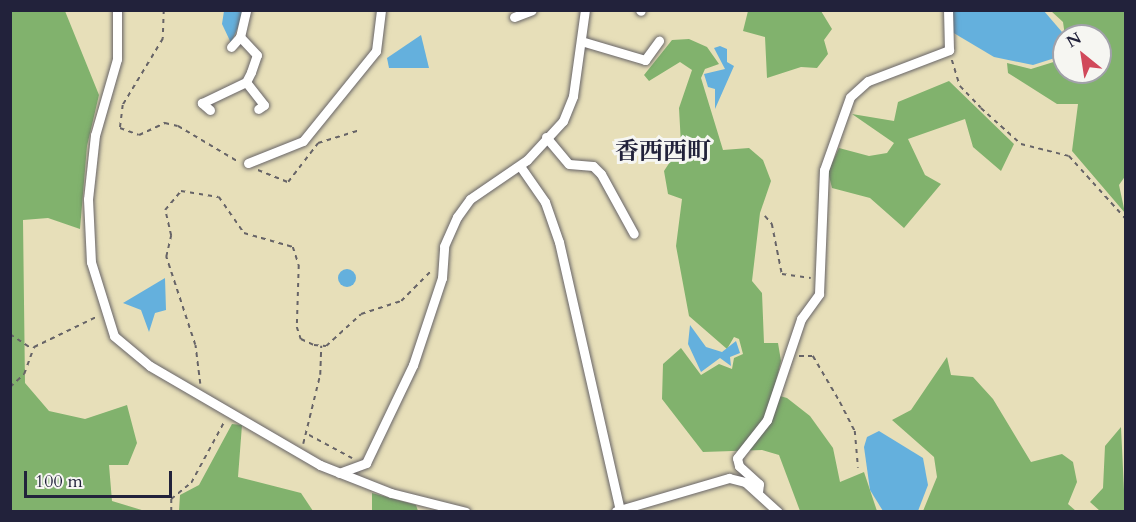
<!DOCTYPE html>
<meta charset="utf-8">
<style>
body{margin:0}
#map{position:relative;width:1136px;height:522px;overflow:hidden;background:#e7dfb9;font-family:Cardo,"Noto Serif JP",serif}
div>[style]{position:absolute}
.forest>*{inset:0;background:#81b26d}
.water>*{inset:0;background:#64b0dd}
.round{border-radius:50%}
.path>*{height:1.5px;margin-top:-0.75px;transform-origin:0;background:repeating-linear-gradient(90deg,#676467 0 4.5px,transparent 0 9px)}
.roads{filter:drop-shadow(0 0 2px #676467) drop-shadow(0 0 2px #676467)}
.street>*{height:9px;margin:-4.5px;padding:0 4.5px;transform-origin:4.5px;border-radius:4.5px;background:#fff}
span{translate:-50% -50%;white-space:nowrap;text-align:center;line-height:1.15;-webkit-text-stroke:6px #f6f6f2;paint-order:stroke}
.quarter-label{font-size:24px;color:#22223b;font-weight:700}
.frame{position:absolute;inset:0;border:12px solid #22223b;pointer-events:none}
.north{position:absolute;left:1052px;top:24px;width:60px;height:60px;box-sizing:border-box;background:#f6f6f2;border:2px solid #a1a1a9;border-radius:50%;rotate:330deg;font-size:16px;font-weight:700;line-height:24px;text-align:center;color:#22223b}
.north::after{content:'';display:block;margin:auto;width:21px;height:27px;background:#d1495b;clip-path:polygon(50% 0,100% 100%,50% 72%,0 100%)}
.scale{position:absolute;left:24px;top:471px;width:148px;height:27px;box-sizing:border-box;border:3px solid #22223b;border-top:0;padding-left:8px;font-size:18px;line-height:21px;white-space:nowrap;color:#22223b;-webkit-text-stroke:4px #f6f6f2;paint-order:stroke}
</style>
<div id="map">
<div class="forest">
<div style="clip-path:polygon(10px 11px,65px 11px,99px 95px,87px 146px,80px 229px,48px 218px,23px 220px,25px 383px,49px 411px,85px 419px,127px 405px,137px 443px,128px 465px,109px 465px,112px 501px,145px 511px,11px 511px)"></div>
<div style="clip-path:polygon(748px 11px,821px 11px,832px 29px,824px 40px,828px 54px,817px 68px,801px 67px,767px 78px,765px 37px,743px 31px)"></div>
<div style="clip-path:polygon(1051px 11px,1125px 11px,1126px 175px,1119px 185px,1125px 213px,1072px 151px,1078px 104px,1057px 104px,1008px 73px,1007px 63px,1031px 69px,1060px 60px,1064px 47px,1064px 72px,1100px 72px,1100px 36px,1065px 36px,1063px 22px)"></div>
<div style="clip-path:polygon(689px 39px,707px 47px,719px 64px,705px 69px,701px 78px,723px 150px,749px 148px,763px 160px,771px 181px,760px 213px,752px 281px,762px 293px,764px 343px,778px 343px,781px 361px,773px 394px,787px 398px,810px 416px,833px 448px,840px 482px,864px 472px,877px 511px,800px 511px,779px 455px,762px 450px,703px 452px,662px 399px,663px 364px,681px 348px,701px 375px,719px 364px,732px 369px,734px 358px,743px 354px,739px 339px,734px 337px,727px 349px,689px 316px,676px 246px,682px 199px,668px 194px,664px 171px,681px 145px,679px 108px,692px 70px,680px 62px,649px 81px,644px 75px,672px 40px)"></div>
<div style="clip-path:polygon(949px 81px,1014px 144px,1001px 171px,973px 147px,965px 119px,908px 139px,925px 175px,941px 184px,904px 228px,870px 198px,832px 188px,828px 172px,839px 148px,869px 156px,887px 153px,894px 143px,852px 114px,894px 121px,898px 102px)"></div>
<div style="clip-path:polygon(947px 357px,951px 375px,973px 377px,993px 399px,1031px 462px,1062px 454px,1073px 462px,1077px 482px,1068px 504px,1076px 511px,923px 511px,937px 477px,934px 457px,892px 420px,911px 410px)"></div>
<div style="clip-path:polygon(232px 424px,242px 425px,238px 477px,301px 493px,313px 511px,179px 511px,180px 495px,199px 485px)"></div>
<div style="clip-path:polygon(1121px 427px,1125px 511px,1100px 511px,1090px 502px,1103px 488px,1105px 446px)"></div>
<div style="clip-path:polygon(372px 493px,416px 505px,418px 511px,372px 511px)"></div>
</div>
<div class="water">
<div style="clip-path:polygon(224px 11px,245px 11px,231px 43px,222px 24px)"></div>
<div style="clip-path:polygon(952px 11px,1044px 11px,1062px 32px,1058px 57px,1033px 65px,994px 57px,952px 32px)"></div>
<div style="clip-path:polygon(421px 35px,429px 68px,389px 68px,387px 58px)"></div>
<div style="clip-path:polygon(720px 46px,727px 49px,727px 62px,734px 66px,715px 109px,715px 89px,708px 87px,704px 74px,725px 69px,714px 48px)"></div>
<div class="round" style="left:338px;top:269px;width:18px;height:18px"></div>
<div style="clip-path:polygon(165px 278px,166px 310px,155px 313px,149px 332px,141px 310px,123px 303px)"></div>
<div style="clip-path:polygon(690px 325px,706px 347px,722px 352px,736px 341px,740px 353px,730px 357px,731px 366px,720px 358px,701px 372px,688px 344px)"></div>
<div style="clip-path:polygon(879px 431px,923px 458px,928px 485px,918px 511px,883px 511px,870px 490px,864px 447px,867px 437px)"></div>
</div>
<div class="path">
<div style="left:164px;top:10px;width:29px;rotate:92deg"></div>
<div style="left:163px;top:39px;width:77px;rotate:121.2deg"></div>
<div style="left:123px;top:105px;width:23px;rotate:97deg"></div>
<div style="left:120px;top:128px;width:20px;rotate:20deg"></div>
<div style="left:139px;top:135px;width:29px;rotate:-25deg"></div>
<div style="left:165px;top:123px;width:13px;rotate:13deg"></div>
<div style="left:178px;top:126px;width:69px;rotate:30.7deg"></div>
<div style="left:952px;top:60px;width:27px;rotate:73deg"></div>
<div style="left:960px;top:86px;width:30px;rotate:46deg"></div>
<div style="left:981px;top:108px;width:54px;rotate:42deg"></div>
<div style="left:1021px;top:144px;width:49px;rotate:14deg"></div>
<div style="left:1069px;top:156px;width:85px;rotate:47.9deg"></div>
<div style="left:258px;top:170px;width:32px;rotate:22deg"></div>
<div style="left:288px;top:182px;width:49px;rotate:-52.4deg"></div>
<div style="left:318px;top:143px;width:44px;rotate:-17.2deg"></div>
<div style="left:765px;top:216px;width:11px;rotate:49deg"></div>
<div style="left:772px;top:224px;width:51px;rotate:78.7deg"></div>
<div style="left:782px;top:274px;width:29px;rotate:8deg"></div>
<div style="left:10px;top:334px;width:25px;rotate:34deg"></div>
<div style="left:799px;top:356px;width:14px"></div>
<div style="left:813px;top:356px;width:53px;rotate:59.6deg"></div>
<div style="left:840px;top:402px;width:33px;rotate:63deg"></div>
<div style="left:855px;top:431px;width:37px;rotate:85deg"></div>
<div style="left:200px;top:384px;width:39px;rotate:-97deg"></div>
<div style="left:195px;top:345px;width:93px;rotate:-108.2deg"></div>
<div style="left:166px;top:257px;width:22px;rotate:-77deg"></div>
<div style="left:171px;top:236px;width:27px;rotate:-103deg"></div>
<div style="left:165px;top:210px;width:25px;rotate:-50deg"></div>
<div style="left:181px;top:191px;width:38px;rotate:9deg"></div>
<div style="left:219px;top:197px;width:44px;rotate:55.2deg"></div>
<div style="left:244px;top:233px;width:51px;rotate:15.9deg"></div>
<div style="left:293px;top:247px;width:19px;rotate:72deg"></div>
<div style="left:299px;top:265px;width:62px;rotate:91.8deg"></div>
<div style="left:297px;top:327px;width:13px;rotate:72deg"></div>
<div style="left:301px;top:339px;width:14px;rotate:25deg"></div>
<div style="left:314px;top:345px;width:12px;rotate:5deg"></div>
<div style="left:326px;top:346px;width:47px;rotate:-42.4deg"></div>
<div style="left:361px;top:314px;width:42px;rotate:-18deg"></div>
<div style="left:401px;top:301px;width:44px;rotate:-45deg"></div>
<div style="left:10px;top:387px;width:19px;rotate:-43deg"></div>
<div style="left:24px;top:374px;width:29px;rotate:-70deg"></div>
<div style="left:34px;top:347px;width:71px;rotate:-25.8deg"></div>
<div style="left:10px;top:421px;width:27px;rotate:90deg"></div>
<div style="left:309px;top:435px;width:49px;rotate:28.1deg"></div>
<div style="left:303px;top:444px;width:71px;rotate:-76.2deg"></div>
<div style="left:320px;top:375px;width:29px;rotate:-88deg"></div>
<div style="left:171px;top:512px;width:13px;rotate:-90deg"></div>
<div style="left:171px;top:499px;width:26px;rotate:-39deg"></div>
<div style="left:191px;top:483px;width:69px;rotate:-61.6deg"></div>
</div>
<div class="roads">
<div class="street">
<div style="left:117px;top:10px;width:49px;rotate:90deg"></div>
<div style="left:117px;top:59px;width:79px;rotate:106.1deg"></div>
<div style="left:95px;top:135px;width:64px;rotate:96.2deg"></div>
<div style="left:88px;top:199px;width:63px;rotate:87.3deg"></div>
<div style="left:91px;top:262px;width:77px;rotate:72.7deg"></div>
<div style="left:114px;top:336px;width:47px;rotate:39.8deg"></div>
<div style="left:150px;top:366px;width:197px;rotate:30.2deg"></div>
<div style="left:320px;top:465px;width:76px;rotate:21.5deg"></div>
<div style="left:391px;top:493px;width:77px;rotate:14.2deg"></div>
<div style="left:640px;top:10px;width:1px;rotate:45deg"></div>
<div style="left:514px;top:17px;width:19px;rotate:-21deg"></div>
<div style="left:581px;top:41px;width:67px;rotate:16.5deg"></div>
<div style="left:645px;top:60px;width:24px;rotate:-54deg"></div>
<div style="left:231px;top:47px;width:13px;rotate:-48deg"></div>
<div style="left:240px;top:37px;width:28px;rotate:-77deg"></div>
<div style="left:246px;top:82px;width:29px;rotate:52deg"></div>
<div style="left:264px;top:105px;width:7px;rotate:146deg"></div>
<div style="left:210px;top:110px;width:11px;rotate:-139deg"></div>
<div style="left:202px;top:103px;width:49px;rotate:-25.5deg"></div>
<div style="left:246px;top:82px;width:11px;rotate:-63deg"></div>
<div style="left:251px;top:72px;width:18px;rotate:-71deg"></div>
<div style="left:257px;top:55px;width:25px;rotate:-133deg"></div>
<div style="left:546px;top:137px;width:35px;rotate:50deg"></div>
<div style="left:569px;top:164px;width:24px;rotate:5deg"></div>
<div style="left:593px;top:166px;width:11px;rotate:45deg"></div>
<div style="left:601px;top:174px;width:68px;rotate:61.2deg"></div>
<div style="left:248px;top:163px;width:59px;rotate:-21.8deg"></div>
<div style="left:303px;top:141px;width:116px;rotate:-51deg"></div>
<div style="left:376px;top:51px;width:41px;rotate:-83deg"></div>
<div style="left:520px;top:166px;width:44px;rotate:55.2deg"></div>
<div style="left:545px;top:202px;width:42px;rotate:70.7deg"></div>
<div style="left:559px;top:242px;width:275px;rotate:77.2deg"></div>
<div style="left:339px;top:473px;width:29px;rotate:-20deg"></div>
<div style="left:366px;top:463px;width:109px;rotate:-64.4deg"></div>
<div style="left:413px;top:365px;width:92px;rotate:-71.6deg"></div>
<div style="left:442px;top:278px;width:32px;rotate:-86deg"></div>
<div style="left:444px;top:246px;width:32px;rotate:-66deg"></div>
<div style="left:457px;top:217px;width:22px;rotate:-54deg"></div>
<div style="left:470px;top:199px;width:69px;rotate:-34.4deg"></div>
<div style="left:527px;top:160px;width:53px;rotate:-47.3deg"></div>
<div style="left:563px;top:121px;width:27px;rotate:-68deg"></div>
<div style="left:573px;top:96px;width:87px;rotate:-82.1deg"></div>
<div style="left:758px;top:492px;width:8px;rotate:-83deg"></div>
<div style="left:759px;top:484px;width:27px;rotate:-138deg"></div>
<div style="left:739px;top:466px;width:8px;rotate:-104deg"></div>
<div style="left:737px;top:458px;width:48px;rotate:-51.7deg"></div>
<div style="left:767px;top:420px;width:107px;rotate:-71.4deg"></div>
<div style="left:801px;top:319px;width:31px;rotate:-54deg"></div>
<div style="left:819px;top:294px;width:124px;rotate:-87.7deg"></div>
<div style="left:824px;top:170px;width:77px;rotate:-70.4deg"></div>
<div style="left:850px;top:97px;width:24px;rotate:-42deg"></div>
<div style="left:868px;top:81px;width:87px;rotate:-20.9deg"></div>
<div style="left:949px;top:50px;width:40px;rotate:-91.4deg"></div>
<div style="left:616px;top:511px;width:118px;rotate:-16.3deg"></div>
<div style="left:729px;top:478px;width:16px;rotate:14deg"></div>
<div style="left:745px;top:482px;width:45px;rotate:42.3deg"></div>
</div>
</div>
<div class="quarter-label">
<span style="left:663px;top:152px">香西西町</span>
</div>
<div class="frame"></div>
<div class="north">N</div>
<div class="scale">100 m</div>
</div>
